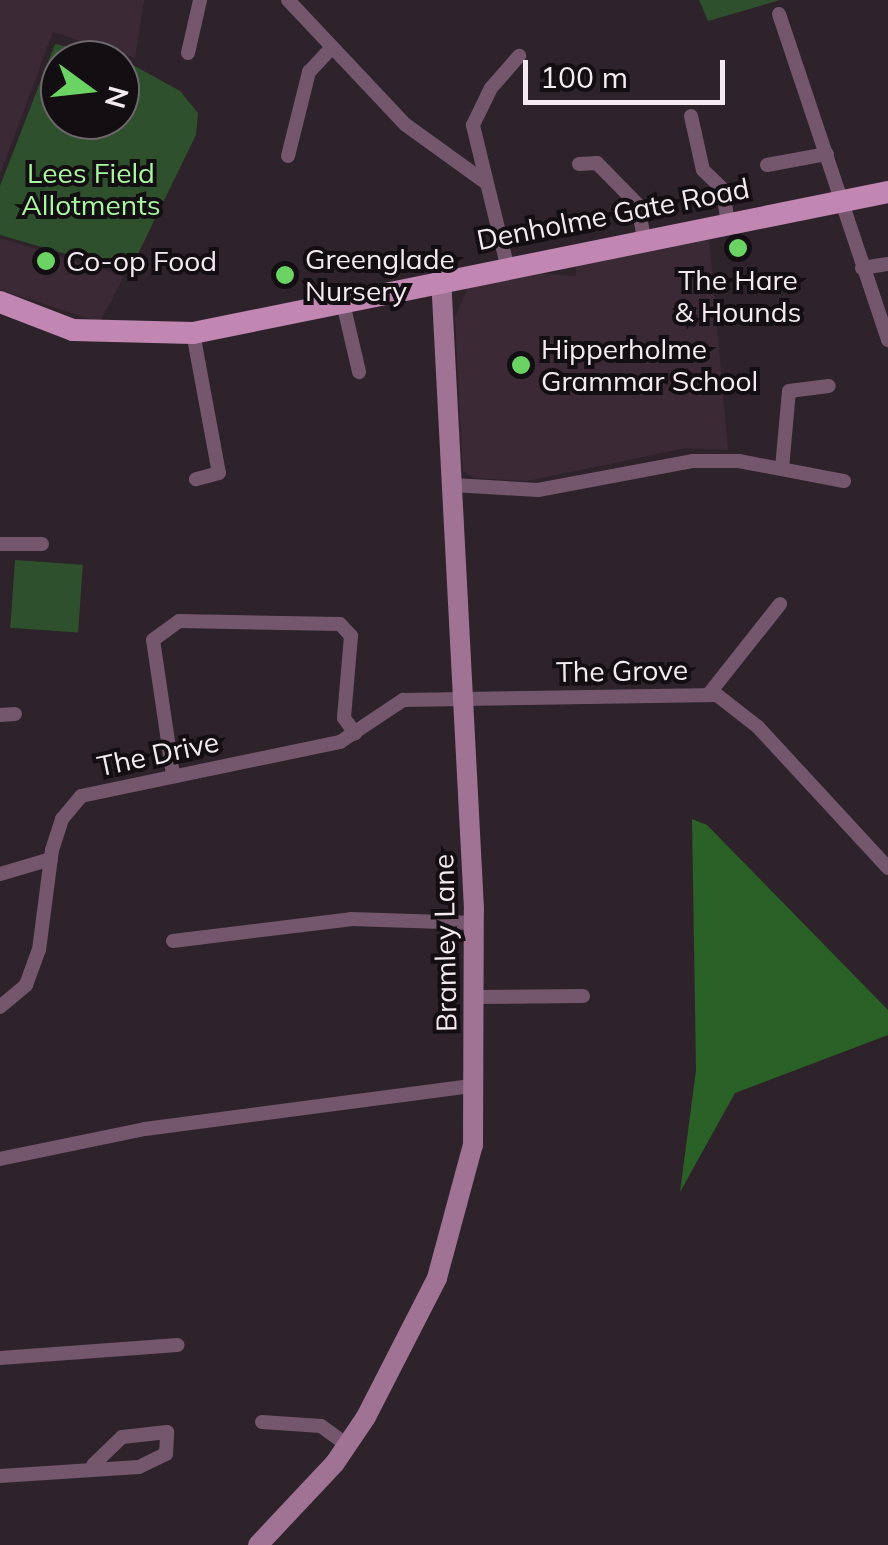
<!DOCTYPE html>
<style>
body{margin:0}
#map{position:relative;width:888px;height:1545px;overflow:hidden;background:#2e232b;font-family:Mulish,sans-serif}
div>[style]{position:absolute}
.built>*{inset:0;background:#3b2a36}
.green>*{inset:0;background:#2f502c;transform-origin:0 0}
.forest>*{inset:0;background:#2a6126}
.street>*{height:14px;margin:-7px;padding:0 7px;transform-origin:7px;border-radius:7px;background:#74576c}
.secondary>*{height:20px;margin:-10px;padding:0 10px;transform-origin:10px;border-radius:10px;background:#a07294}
.primary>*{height:22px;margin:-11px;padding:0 11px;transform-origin:11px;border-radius:11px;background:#c187b2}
.dots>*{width:28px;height:28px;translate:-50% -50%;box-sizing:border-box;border:5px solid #130e12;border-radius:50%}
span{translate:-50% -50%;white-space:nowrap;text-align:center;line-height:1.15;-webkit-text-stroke:8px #130e12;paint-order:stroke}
.park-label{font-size:28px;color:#a8f6a0}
.street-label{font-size:28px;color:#f3ebf1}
.poi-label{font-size:28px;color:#f3ebf1}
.left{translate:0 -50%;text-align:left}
.north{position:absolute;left:40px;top:40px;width:100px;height:100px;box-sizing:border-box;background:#130e12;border:2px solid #6d666b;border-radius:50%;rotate:105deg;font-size:28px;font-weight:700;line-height:40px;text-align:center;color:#f3ebf1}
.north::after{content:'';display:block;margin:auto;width:35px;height:45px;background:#6bd363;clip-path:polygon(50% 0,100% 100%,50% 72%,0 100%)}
.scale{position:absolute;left:523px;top:60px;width:202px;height:45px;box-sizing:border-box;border:5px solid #f3ebf1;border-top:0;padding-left:12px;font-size:30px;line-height:35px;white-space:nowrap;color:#f3ebf1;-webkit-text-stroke:8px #130e12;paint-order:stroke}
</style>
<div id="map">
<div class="built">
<div style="clip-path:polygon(0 0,144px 0,135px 58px,53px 32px,0 174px)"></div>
<div style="clip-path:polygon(709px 237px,728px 450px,686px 448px,527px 481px,474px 478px,463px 471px,455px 318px,469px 285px,531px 273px,576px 276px,576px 261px)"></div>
<div style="clip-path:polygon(0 238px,124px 276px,100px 322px,0 290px)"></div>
</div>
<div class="green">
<div style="clip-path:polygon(699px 0,780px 0,708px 21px)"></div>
<div style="clip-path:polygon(evenodd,55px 44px,122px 59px,180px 91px,198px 113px,196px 135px,129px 272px,0 235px,0 186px,55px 44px,60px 60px,120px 60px,120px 120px,60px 120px,60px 60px)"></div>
<div style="left:15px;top:560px;width:68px;height:68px;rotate:4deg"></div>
</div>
<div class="forest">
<div style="clip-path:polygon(692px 819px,707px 825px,888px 1010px,888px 1035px,735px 1093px,680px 1192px,696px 1070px)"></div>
</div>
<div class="street">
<div style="left:288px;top:0;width:172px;rotate:46.7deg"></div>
<div style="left:406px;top:125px;width:97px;rotate:35.8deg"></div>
<div style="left:779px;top:14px;width:344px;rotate:71.5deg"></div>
<div style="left:188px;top:53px;width:54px;rotate:-77.2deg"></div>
<div style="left:691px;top:116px;width:55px;rotate:77.5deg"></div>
<div style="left:703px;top:170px;width:28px;rotate:44deg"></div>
<div style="left:723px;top:189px;width:34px;rotate:82deg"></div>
<div style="left:288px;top:156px;width:87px;rotate:-76deg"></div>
<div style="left:309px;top:72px;width:34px;rotate:-47deg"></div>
<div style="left:579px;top:164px;width:18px;rotate:-3deg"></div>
<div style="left:597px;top:163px;width:59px;rotate:45.7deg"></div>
<div style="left:638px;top:205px;width:36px;rotate:80deg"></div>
<div style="left:767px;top:165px;width:61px;rotate:-10.4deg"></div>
<div style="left:507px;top:265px;width:144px;rotate:-103.7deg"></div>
<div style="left:473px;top:125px;width:41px;rotate:-64.1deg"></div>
<div style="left:491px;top:88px;width:43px;rotate:-48.8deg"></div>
<div style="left:862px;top:268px;width:26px;rotate:-9deg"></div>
<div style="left:343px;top:303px;width:71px;rotate:76.9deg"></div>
<div style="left:193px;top:333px;width:142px;rotate:79.5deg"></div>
<div style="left:219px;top:473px;width:24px;rotate:165deg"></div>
<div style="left:782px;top:468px;width:77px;rotate:-84.8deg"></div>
<div style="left:789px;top:391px;width:40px;rotate:-7.1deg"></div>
<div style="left:453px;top:485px;width:85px;rotate:3.4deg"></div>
<div style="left:538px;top:490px;width:158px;rotate:-10.6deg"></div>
<div style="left:693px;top:461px;width:46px"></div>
<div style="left:739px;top:461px;width:107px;rotate:10.8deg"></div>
<div style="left:0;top:544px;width:42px"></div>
<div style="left:708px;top:695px;width:116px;rotate:-51.6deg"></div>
<div style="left:0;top:715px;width:15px;rotate:-4deg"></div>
<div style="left:173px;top:775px;width:136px;rotate:-98.4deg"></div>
<div style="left:153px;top:640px;width:32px;rotate:-36deg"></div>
<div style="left:179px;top:621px;width:161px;rotate:1.1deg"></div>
<div style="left:340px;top:624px;width:16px;rotate:47deg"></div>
<div style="left:351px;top:636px;width:82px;rotate:94.9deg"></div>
<div style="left:344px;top:718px;width:19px;rotate:54deg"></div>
<div style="left:0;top:874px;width:53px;rotate:-16.4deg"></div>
<div style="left:173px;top:941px;width:179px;rotate:-7deg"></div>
<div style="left:351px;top:919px;width:123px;rotate:1.9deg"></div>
<div style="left:474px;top:997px;width:109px;rotate:-0.5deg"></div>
<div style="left:0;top:1007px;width:34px;rotate:-40deg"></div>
<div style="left:26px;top:985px;width:37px;rotate:-70deg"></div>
<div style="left:39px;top:950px;width:101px;rotate:-82.6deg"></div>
<div style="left:52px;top:850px;width:33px;rotate:-72deg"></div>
<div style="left:62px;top:819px;width:30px;rotate:-50deg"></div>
<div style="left:81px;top:796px;width:265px;rotate:-11.8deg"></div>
<div style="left:340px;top:742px;width:76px;rotate:-33.7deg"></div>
<div style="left:403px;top:700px;width:314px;rotate:-0.9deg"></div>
<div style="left:717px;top:695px;width:52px;rotate:38deg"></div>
<div style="left:758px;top:727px;width:192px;rotate:47.3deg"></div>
<div style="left:0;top:1159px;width:148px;rotate:-11.7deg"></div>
<div style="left:145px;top:1129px;width:331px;rotate:-7.5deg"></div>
<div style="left:0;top:1358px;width:178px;rotate:-4.2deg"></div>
<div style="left:262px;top:1422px;width:59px;rotate:3.9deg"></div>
<div style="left:321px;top:1426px;width:34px;rotate:36deg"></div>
<div style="left:0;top:1476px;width:139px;rotate:-3.7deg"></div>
<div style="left:139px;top:1467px;width:30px;rotate:-26deg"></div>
<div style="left:166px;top:1454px;width:22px;rotate:-87deg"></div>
<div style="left:167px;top:1432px;width:45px;rotate:173.7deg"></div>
<div style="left:122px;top:1437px;width:40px;rotate:136deg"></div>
</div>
<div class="secondary">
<div style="left:258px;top:1545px;width:112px;rotate:-46.8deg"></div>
<div style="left:335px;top:1463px;width:55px;rotate:-56deg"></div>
<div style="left:366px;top:1417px;width:156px;rotate:-62.9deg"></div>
<div style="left:437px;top:1278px;width:138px;rotate:-74.9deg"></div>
<div style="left:473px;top:1145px;width:236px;rotate:-89.8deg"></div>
<div style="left:474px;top:909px;width:632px;rotate:-92.99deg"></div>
</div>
<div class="primary">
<div style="left:0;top:302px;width:78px;rotate:21deg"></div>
<div style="left:73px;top:330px;width:120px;rotate:1.4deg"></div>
<div style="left:193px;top:333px;width:709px;rotate:-11.47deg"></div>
</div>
<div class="dots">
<div style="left:738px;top:248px;background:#6bd363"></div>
<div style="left:46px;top:261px;background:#6bd363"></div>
<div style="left:285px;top:275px;background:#6bd363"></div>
<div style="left:521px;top:365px;background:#6bd363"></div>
</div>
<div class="park-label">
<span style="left:91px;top:189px">Lees Field<br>Allotments</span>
</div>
<div class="street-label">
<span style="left:613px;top:214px;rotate:-11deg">Denholme Gate Road</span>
<span style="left:622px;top:671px;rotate:-1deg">The Grove</span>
<span style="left:158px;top:754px;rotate:-12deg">The Drive</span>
<span style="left:445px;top:943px;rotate:-91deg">Bramley Lane</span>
</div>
<div class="poi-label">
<span class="left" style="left:305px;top:275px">Greenglade<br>Nursery</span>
<span class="left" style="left:66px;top:261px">Co-op Food</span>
<span style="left:738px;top:296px">The Hare<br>&amp; Hounds</span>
<span class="left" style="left:541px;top:365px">Hipperholme<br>Grammar School</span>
</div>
<div class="north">N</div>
<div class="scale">100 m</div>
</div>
